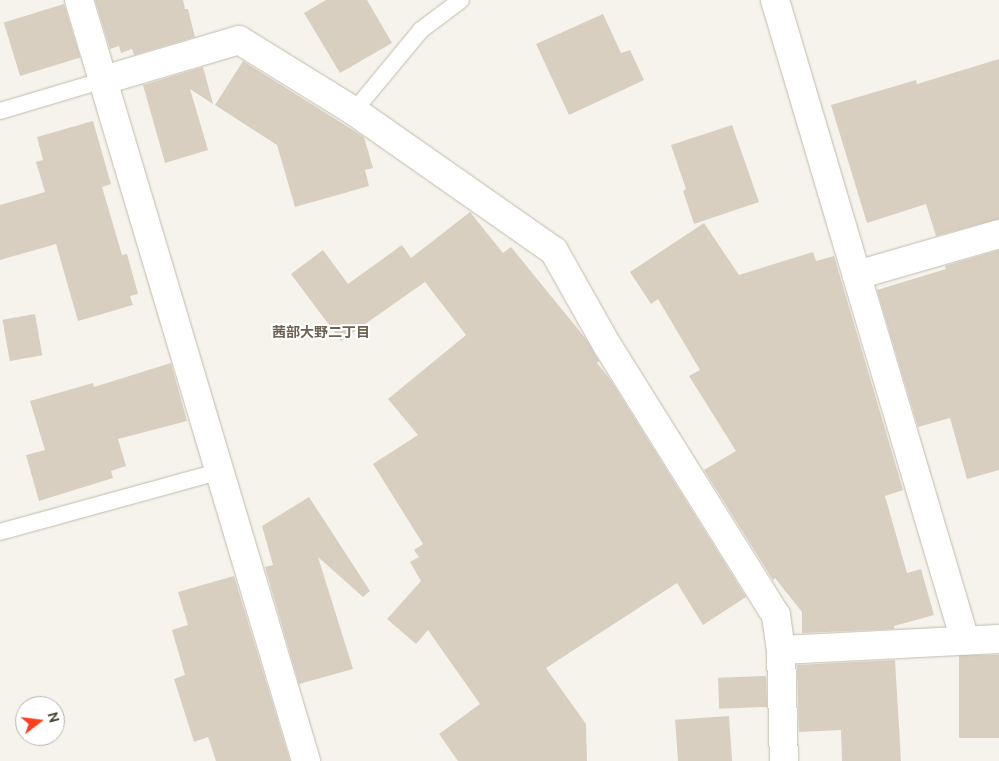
<!DOCTYPE html>
<meta charset="utf-8">
<style>
body{margin:0}
#map{position:relative;width:999px;height:761px;overflow:hidden;background:#f6f3ec;font-family:Ubuntu,"Noto Sans JP",sans-serif}
div>[style]{position:absolute}
.building>*{inset:0;background:#d8cfc1;transform-origin:0 0}
.roads{filter:drop-shadow(0 0 1px #c2bbae) drop-shadow(0 0 1px #c2bbae)}
.service>*{height:16px;margin:-8px;padding:0 8px;transform-origin:8px;border-radius:8px;background:#fff}
.minor>*{height:28px;margin:-14px;padding:0 14px;transform-origin:14px;border-radius:14px;background:#fff}
span{translate:-50% -50%;white-space:nowrap;text-align:center;line-height:1.15;-webkit-text-stroke:4px #fff;paint-order:stroke}
.neighbourhood-label{font-size:14px;color:#6e6250;font-weight:700}
.north{position:absolute;left:15px;top:696px;width:50px;height:50px;box-sizing:border-box;background:#fff;border:1px solid #b7b4b0;border-radius:50%;rotate:75deg;font-size:14px;font-weight:700;line-height:20px;text-align:center;color:#4b4439}
.north::after{content:'';display:block;margin:auto;width:18px;height:22px;background:#fc3f1d;clip-path:polygon(50% 0,100% 100%,50% 72%,0 100%)}
</style>
<div id="map">
<div class="building">
<div style="clip-path:polygon(95px 0,183px 0,185px 9px,188px 9px,195px 37px,134px 55px,132px 49px,121px 53px,119px 46px,110px 49px)"></div>
<div style="clip-path:polygon(326px 0,367px 0,392px 43px,340px 73px,304px 13px)"></div>
<div style="left:64px;top:4px;width:56px;height:63px;rotate:73deg"></div>
<div style="clip-path:polygon(603px 14px,621px 53px,630px 50px,644px 80px,569px 115px,536px 44px)"></div>
<div style="clip-path:polygon(999px 59px,999px 219px,936px 236px,926px 204px,867px 223px,831px 105px,916px 80px,917px 84px)"></div>
<div style="clip-path:polygon(243px 61px,364px 137px,373px 168px,365px 170px,369px 186px,295px 207px,277px 145px,215px 105px)"></div>
<div style="clip-path:polygon(203px 67px,213px 104px,190px 89px,208px 150px,165px 163px,143px 85px)"></div>
<div style="clip-path:polygon(93px 121px,111px 184px,102px 187px,122px 255px,127px 254px,138px 294px,130px 296px,133px 305px,78px 321px,56px 244px,0 260px,0 205px,45px 192px,36px 162px,43px 160px,37px 137px)"></div>
<div style="clip-path:polygon(732px 125px,759px 202px,694px 224px,683px 191px,686px 189px,671px 145px)"></div>
<div style="clip-path:polygon(470px 212px,503px 253px,511px 247px,586px 339px,599px 361px,597px 363px,610px 379px,746px 597px,703px 625px,677px 583px,546px 668px,586px 724px,587px 761px,458px 761px,439px 734px,480px 704px,428px 630px,416px 644px,387px 619px,421px 581px,410px 562px,419px 557px,414px 550px,423px 544px,373px 464px,418px 435px,388px 399px,466px 335px,425px 282px,341px 341px,291px 274px,323px 250px,348px 284px,402px 245px,411px 258px)"></div>
<div style="clip-path:polygon(704px 223px,739px 275px,813px 252px,816px 261px,834px 256px,903px 490px,885px 496px,907px 573px,921px 569px,934px 615px,894px 626px,894px 629px,802px 633px,802px 612px,775px 578px,773px 580px,704px 470px,736px 451px,689px 376px,700px 370px,658px 299px,651px 304px,630px 272px)"></div>
<div style="clip-path:polygon(999px 250px,999px 470px,967px 479px,950px 418px,918px 427px,877px 290px,946px 269px,945px 266px)"></div>
<div style="left:35px;top:314px;width:42px;height:33px;rotate:80deg"></div>
<div style="clip-path:polygon(171px 363px,187px 421px,118px 439px,126px 466px,111px 471px,113px 478px,39px 501px,26px 455px,45px 450px,30px 401px,93px 383px,94px 387px)"></div>
<div style="clip-path:polygon(309px 497px,370px 591px,363px 597px,318px 557px,353px 669px,299px 684px,265px 567px,273px 565px,262px 526px)"></div>
<div style="clip-path:polygon(234px 576px,290px 761px,216px 761px,208px 737px,194px 742px,174px 679px,185px 675px,172px 630px,188px 625px,178px 592px)"></div>
<div style="left:999px;top:655px;width:83px;height:40px;rotate:90deg"></div>
<div style="clip-path:polygon(895px 660px,901px 761px,842px 761px,841px 730px,799px 732px,797px 665px)"></div>
<div style="left:766px;top:676px;width:31px;height:48px;rotate:88deg"></div>
<div style="left:729px;top:716px;width:45px;height:54px;rotate:86deg"></div>
</div>
<div class="roads">
<div class="service">
<div style="left:0;top:111px;width:109px;rotate:-16.6deg"></div>
<div style="left:354px;top:111px;width:105px;rotate:-50.4deg"></div>
<div style="left:421px;top:30px;width:50px;rotate:-36.9deg"></div>
<div style="left:0;top:532px;width:229px;rotate:-15.4deg"></div>
</div>
<div class="minor">
<div style="left:79px;top:0;width:794px;rotate:73.39deg"></div>
<div style="left:775px;top:0;width:668px;rotate:73.47deg"></div>
<div style="left:104px;top:80px;width:141px;rotate:-16.5deg"></div>
<div style="left:239px;top:40px;width:135px;rotate:31.7deg"></div>
<div style="left:354px;top:111px;width:244px;rotate:35deg"></div>
<div style="left:554px;top:251px;width:108px;rotate:60.6deg"></div>
<div style="left:607px;top:345px;width:319px;rotate:58deg"></div>
<div style="left:776px;top:615px;width:35px;rotate:82deg"></div>
<div style="left:781px;top:650px;width:111px;rotate:88.5deg"></div>
<div style="left:857px;top:275px;width:148px;rotate:-16.1deg"></div>
<div style="left:781px;top:650px;width:218px;rotate:-2.9deg"></div>
</div>
</div>
<div class="neighbourhood-label">
<span style="left:321px;top:332px">茜部大野二丁目</span>
</div>
<div class="north">N</div>
</div>
